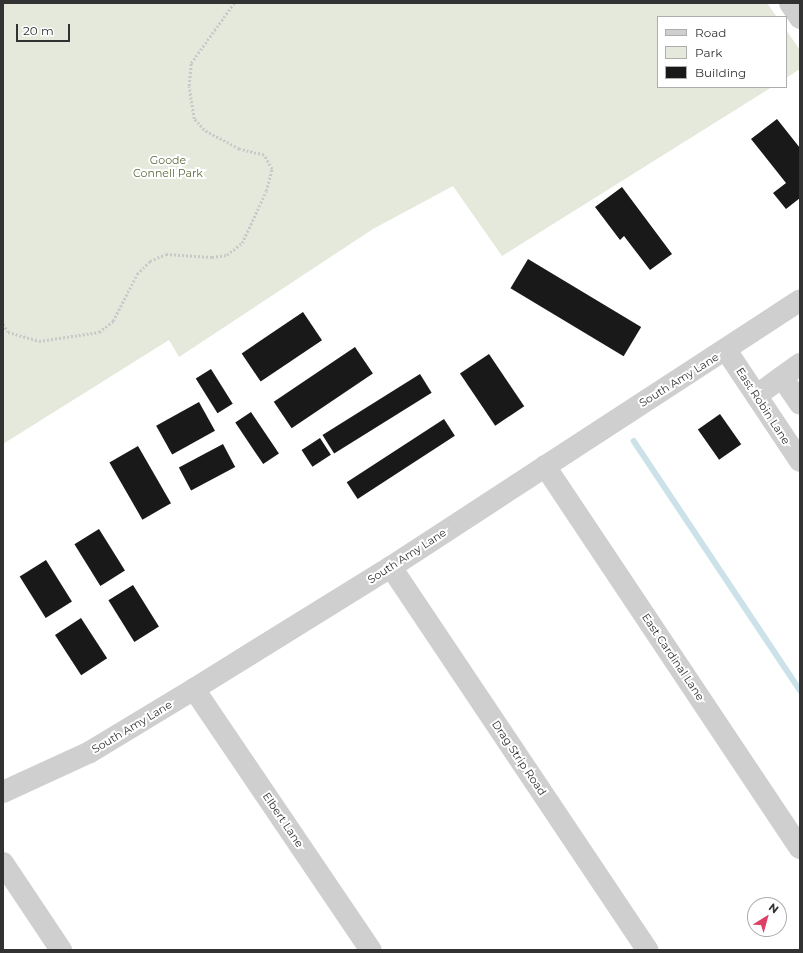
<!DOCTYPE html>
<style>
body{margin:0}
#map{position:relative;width:803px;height:953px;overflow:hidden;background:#fff;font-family:Montserrat,sans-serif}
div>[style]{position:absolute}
.green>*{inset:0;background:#e4e9dc}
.stream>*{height:5.5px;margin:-2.75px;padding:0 2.75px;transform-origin:2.75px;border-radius:2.75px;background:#cae2e8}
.building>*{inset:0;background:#191919;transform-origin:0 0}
.path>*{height:2.5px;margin-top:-1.25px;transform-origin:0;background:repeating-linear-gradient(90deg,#c9c9c9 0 2px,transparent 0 4px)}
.minor>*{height:22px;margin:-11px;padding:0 11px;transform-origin:11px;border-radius:11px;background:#cfcfcf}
span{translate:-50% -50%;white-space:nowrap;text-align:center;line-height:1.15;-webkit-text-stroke:4px #fff;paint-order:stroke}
.park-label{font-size:11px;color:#5d6d41}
.street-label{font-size:11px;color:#323232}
.frame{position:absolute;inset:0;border:4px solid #323232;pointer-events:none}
.legend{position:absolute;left:657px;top:16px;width:130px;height:72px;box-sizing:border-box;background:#fff;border:1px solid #adadad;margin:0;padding:5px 7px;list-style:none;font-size:12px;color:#323232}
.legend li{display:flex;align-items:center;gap:8px;height:20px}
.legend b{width:20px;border:1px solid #adadad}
.north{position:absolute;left:747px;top:897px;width:40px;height:40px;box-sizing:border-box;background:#fff;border:1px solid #adadad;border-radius:50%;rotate:37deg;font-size:11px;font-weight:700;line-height:16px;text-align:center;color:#323232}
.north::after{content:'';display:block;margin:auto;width:14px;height:18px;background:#dd4067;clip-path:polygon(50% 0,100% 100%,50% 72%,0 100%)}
.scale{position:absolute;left:16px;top:24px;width:54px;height:18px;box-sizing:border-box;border:2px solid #323232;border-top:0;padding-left:5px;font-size:12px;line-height:14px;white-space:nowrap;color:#323232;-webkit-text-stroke:3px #fff;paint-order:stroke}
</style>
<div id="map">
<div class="green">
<div style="clip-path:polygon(3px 3px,767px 3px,777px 17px,658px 17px,658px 87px,772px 87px,502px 256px,453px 186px,373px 229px,179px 357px,169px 340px,3px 444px)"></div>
<div style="clip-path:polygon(786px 30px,800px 50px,800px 69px,786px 78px)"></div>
</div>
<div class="stream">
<div style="left:634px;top:441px;width:299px;rotate:56.3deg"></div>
</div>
<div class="building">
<div style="clip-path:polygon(777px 119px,800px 148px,800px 198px,786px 209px,773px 193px,786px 183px,751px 139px)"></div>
<div style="clip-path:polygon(622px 187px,672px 254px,650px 270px,624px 236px,620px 240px,595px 207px)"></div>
<div style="left:528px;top:259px;width:132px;height:34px;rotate:31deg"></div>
<div style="left:303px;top:312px;width:34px;height:74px;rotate:56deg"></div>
<div style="left:355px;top:347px;width:32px;height:98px;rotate:56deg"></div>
<div style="left:489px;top:354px;width:63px;height:35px;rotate:56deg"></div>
<div style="left:211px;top:369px;width:41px;height:18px;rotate:58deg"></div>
<div style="left:420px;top:374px;width:22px;height:115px;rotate:58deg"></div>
<div style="left:199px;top:402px;width:33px;height:49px;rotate:61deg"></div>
<div style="left:251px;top:412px;width:50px;height:19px;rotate:56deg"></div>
<div style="left:720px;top:414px;width:37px;height:27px;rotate:55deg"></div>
<div style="left:444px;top:419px;width:20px;height:116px;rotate:57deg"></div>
<div style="left:320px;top:438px;width:20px;height:22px;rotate:57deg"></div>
<div style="left:223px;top:444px;width:26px;height:50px;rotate:62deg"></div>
<div style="left:138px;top:446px;width:66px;height:33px;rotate:60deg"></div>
<div style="left:99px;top:529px;width:49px;height:29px;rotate:58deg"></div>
<div style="left:46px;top:560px;width:49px;height:31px;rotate:58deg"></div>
<div style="left:133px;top:585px;width:49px;height:29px;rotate:58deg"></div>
<div style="left:81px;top:618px;width:48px;height:31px;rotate:57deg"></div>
</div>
<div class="path">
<div style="left:3px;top:324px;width:9px;rotate:58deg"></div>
<div style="left:8px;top:332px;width:32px;rotate:16deg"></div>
<div style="left:39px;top:341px;width:61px;rotate:-8.5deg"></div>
<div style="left:99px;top:332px;width:18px;rotate:-38deg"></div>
<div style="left:113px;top:321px;width:53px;rotate:-62.9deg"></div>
<div style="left:137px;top:274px;width:18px;rotate:-45deg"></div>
<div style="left:150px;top:261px;width:17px;rotate:-24deg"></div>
<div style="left:166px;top:254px;width:46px;rotate:3.7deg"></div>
<div style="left:212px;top:257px;width:15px;rotate:-8deg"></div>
<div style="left:227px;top:255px;width:19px;rotate:-39deg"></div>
<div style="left:242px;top:243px;width:57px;rotate:-65.2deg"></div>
<div style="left:266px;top:191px;width:23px;rotate:-75deg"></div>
<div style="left:272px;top:169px;width:16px;rotate:-120deg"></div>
<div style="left:264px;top:155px;width:26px;rotate:-167deg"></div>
<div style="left:239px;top:149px;width:40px;rotate:-152deg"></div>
<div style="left:204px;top:130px;width:15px;rotate:-132deg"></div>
<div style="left:194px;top:119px;width:33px;rotate:-99deg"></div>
<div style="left:189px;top:86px;width:23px;rotate:-85deg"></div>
<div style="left:191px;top:63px;width:74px;rotate:-54.4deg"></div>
</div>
<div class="minor">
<div style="left:790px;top:3px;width:18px;rotate:56deg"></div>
<div style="left:726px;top:350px;width:133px;rotate:56.3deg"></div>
<div style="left:782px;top:377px;width:32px;rotate:56deg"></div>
<div style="left:757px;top:395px;width:53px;rotate:-35.8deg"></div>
<div style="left:545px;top:466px;width:459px;rotate:56.3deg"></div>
<div style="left:391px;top:567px;width:461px;rotate:56.2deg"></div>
<div style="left:194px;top:689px;width:315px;rotate:55.9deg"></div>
<div style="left:3px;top:792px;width:96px;rotate:-24.7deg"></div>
<div style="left:90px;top:752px;width:122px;rotate:-31.2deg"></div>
<div style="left:194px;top:689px;width:232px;rotate:-31.8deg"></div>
<div style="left:391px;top:567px;width:488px;rotate:-33.1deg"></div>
<div style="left:3px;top:863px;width:105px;rotate:56.3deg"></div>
</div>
<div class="park-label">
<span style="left:168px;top:167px">Goode<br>Connell Park</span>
</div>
<div class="street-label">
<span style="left:679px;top:380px;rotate:-32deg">South Amy Lane</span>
<span style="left:763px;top:406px;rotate:57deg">East Robin Lane</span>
<span style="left:407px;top:556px;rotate:-33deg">South Amy Lane</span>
<span style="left:673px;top:657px;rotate:56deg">East Cardinal Lane</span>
<span style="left:132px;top:727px;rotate:-31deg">South Amy Lane</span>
<span style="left:519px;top:758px;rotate:56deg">Drag Strip Road</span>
<span style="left:283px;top:820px;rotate:56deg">Elbert Lane</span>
</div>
<div class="frame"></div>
<ul class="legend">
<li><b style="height:5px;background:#cfcfcf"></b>Road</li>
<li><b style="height:11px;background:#e4e9dc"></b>Park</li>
<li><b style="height:11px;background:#191919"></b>Building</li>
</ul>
<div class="north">N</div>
<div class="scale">20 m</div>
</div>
